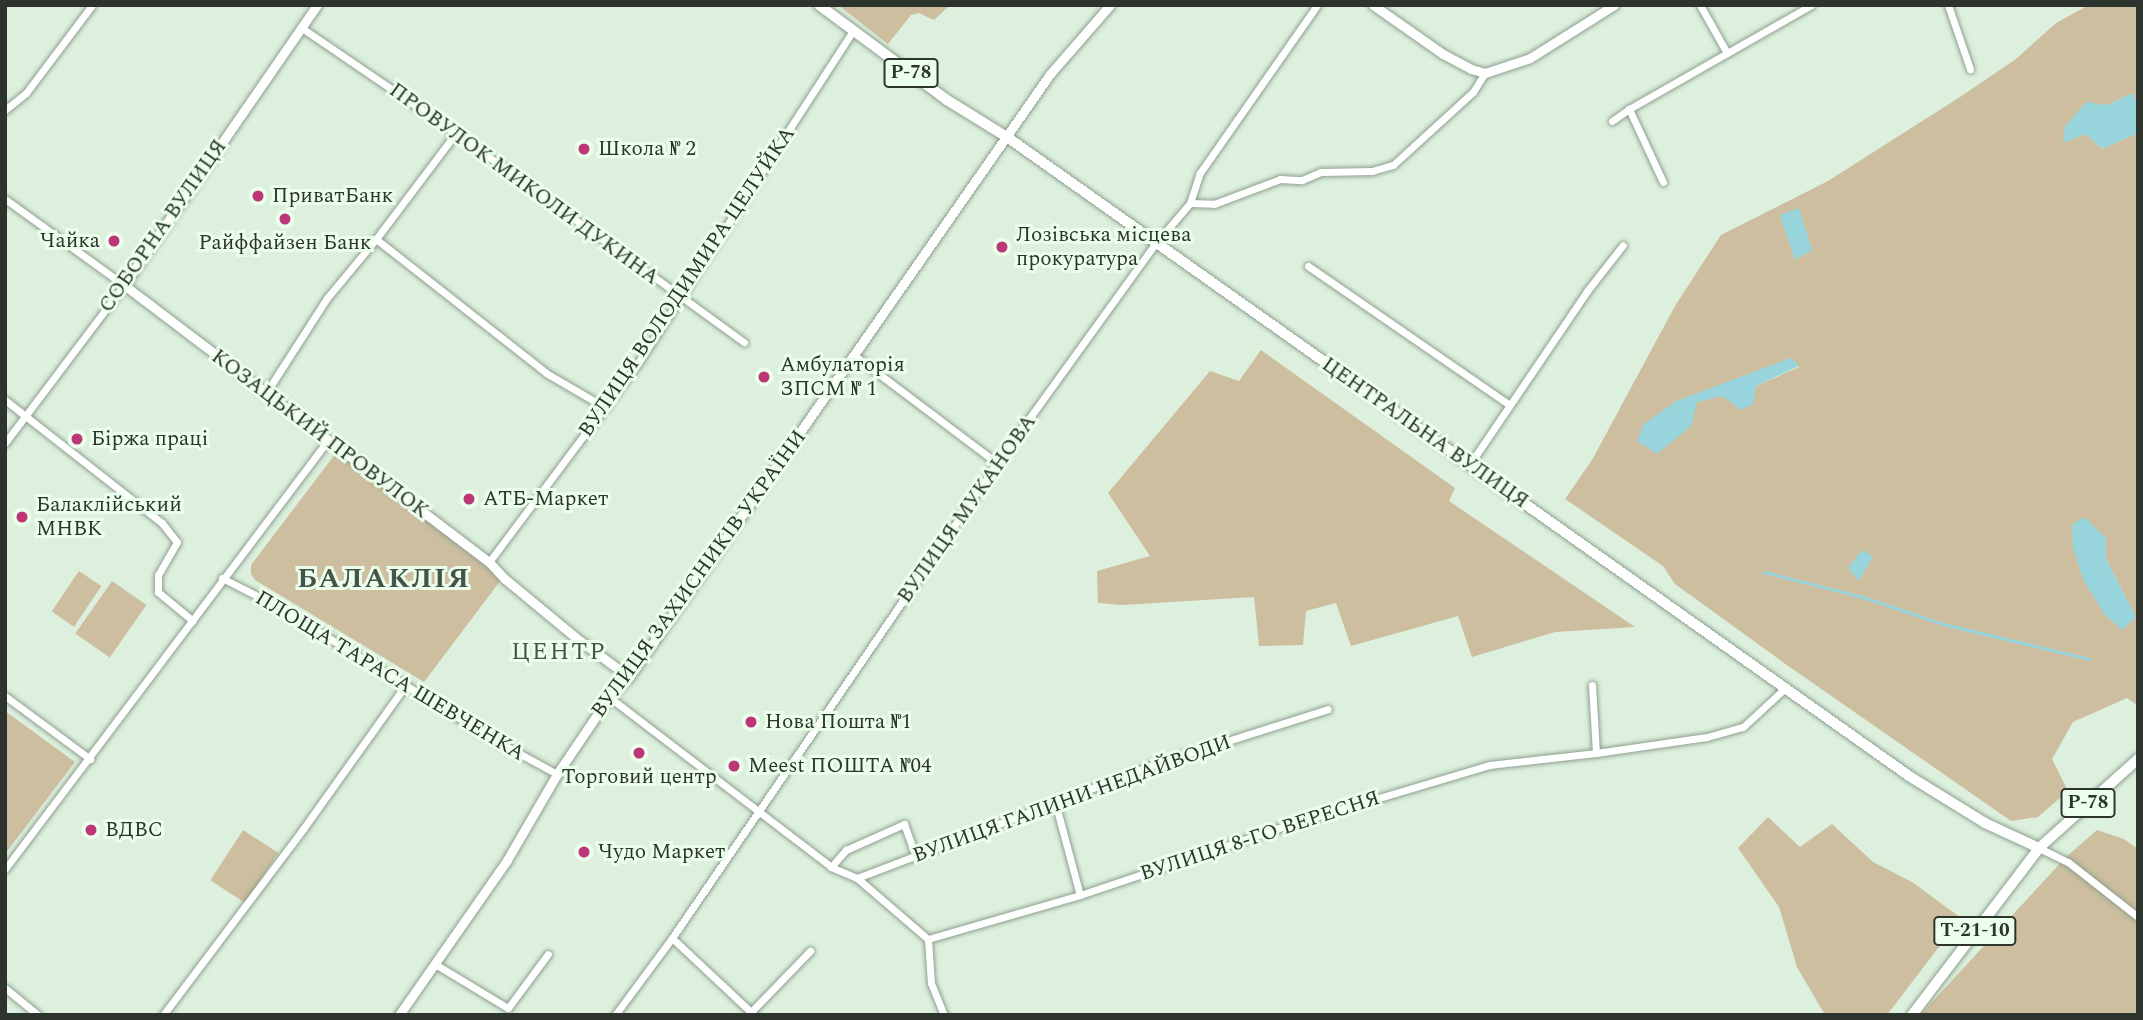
<!DOCTYPE html>
<meta charset="utf-8">
<style>
body{margin:0}
#map{position:relative;width:2143px;height:1020px;overflow:hidden;background:#ddf0de;font-family:Spectral,serif}
div>[style]{position:absolute}
.green>*{inset:0;background:#cdbe9f;transform-origin:0 0}
.water>*{inset:0;background:#98d4dc}
.stream>*{height:2.5px;margin:-1.25px;padding:0 1.25px;transform-origin:1.25px;border-radius:1.25px;background:#98d4dc}
.roads{filter:drop-shadow(0 0 2px #8ea08f) drop-shadow(0 0 2px #8ea08f)}
.minor>*{height:7px;margin:-3.5px;padding:0 3.5px;transform-origin:3.5px;border-radius:3.5px;background:#fff}
.tertiary>*{height:9px;margin:-4.5px;padding:0 4.5px;transform-origin:4.5px;border-radius:4.5px;background:#fff}
.secondary>*{height:10px;margin:-5px;padding:0 5px;transform-origin:5px;border-radius:5px;background:#fff}
.primary>*{height:10px;margin:-5px;padding:0 5px;transform-origin:5px;border-radius:5px;background:#fff}
.dots>*{width:19px;height:19px;translate:-50% -50%;box-sizing:border-box;border:4px solid #ebfeeb;border-radius:50%}
span{translate:-50% -50%;white-space:nowrap;text-align:center;line-height:1.15;-webkit-text-stroke:6px #ebfeeb;paint-order:stroke}
.shield-label span{padding:2px 5px;background:#ebfeeb;border:2px solid;border-radius:5px;-webkit-text-stroke-width:0}
.shield-label{font-size:19px;color:#2d342e;font-weight:700}
.poi-label{font-size:21px;color:#2d342e}
.left{translate:0 -50%;text-align:left}
.right{translate:-100% -50%;text-align:right}
.street-label{font-size:21px;color:#2d342e}
.quarter-label{font-size:24px;color:#455446;letter-spacing:2px}
.district-label{font-size:28px;color:#455446;font-weight:700;letter-spacing:2px}
.frame{position:absolute;inset:0;border:7px solid #2d342e;pointer-events:none}
</style>
<div id="map">
<div class="green">
<div style="clip-path:polygon(838px 5px,950px 5px,934px 20px,919px 13px,911px 15px,888px 44px)"></div>
<div style="clip-path:polygon(evenodd,2089px 5px,2138px 5px,2138px 104px,2132px 93px,2108px 105px,2064px 142px,2086px 134px,2102px 149px,2138px 133px,2138px 706px,2127px 698px,2073px 722px,2052px 759px,2068px 791px,2038px 817px,2011px 821px,1784px 663px,1675px 584px,1663px 566px,1565px 499px,1592px 460px,1675px 306px,1721px 235px,1828px 181px,1960px 97px,2016px 59px,2056px 23px,2089px 5px,1791px 358px,1799px 367px,1756px 386px,1696px 402px,1791px 358px,2089px 5px,2072px 524px,2106px 559px,2136px 617px,2072px 524px)"></div>
<div style="clip-path:polygon(1261px 350px,1455px 488px,1449px 501px,1635px 627px,1555px 632px,1472px 657px,1458px 616px,1351px 646px,1336px 603px,1306px 611px,1303px 645px,1259px 646px,1254px 597px,1122px 605px,1098px 603px,1097px 571px,1150px 556px,1108px 493px,1210px 371px,1239px 381px)"></div>
<div style="clip-path:polygon(339px 449px,504px 576px,424px 682px,255px 580px,251px 574px,251px 565px)"></div>
<div style="left:79px;top:571px;width:27px;height:49px;rotate:34deg"></div>
<div style="left:112px;top:581px;width:42px;height:64px;rotate:35deg"></div>
<div style="clip-path:polygon(5px 711px,75px 762px,5px 854px)"></div>
<div style="clip-path:polygon(1768px 817px,1800px 847px,1832px 824px,1873px 862px,1912px 882px,1961px 918px,1887px 1015px,1825px 1015px,1797px 967px,1779px 907px,1738px 848px)"></div>
<div style="left:243px;top:830px;width:42px;height:60px;rotate:33deg"></div>
<div style="clip-path:polygon(2097px 830px,2124px 839px,2138px 849px,2138px 1015px,1920px 1015px,2066px 857px)"></div>
</div>
<div class="water">
<div style="clip-path:polygon(2132px 93px,2138px 104px,2138px 133px,2102px 149px,2086px 134px,2063px 143px,2065px 127px,2086px 102px,2108px 105px)"></div>
<div style="clip-path:polygon(1799px 208px,1812px 250px,1795px 260px,1780px 215px)"></div>
<div style="clip-path:polygon(1791px 358px,1799px 366px,1756px 386px,1753px 404px,1741px 410px,1722px 396px,1697px 402px,1691px 426px,1657px 454px,1637px 441px,1643px 425px,1676px 401px)"></div>
<div style="clip-path:polygon(2084px 517px,2106px 538px,2106px 559px,2136px 617px,2122px 630px,2105px 615px,2083px 579px,2073px 547px,2072px 525px)"></div>
<div style="clip-path:polygon(1862px 550px,1873px 557px,1859px 581px,1848px 568px)"></div>
</div>
<div class="stream">
<div style="left:1764px;top:572px;width:102px;rotate:14.2deg"></div>
<div style="left:1863px;top:597px;width:84px;rotate:18.6deg"></div>
<div style="left:1943px;top:624px;width:151px;rotate:13.4deg"></div>
</div>
<div class="roads">
<div class="minor">
<div style="left:1700px;top:5px;width:55px;rotate:60.6deg"></div>
<div style="left:1948px;top:5px;width:68px;rotate:71deg"></div>
<div style="left:302px;top:28px;width:186px;rotate:34.3deg"></div>
<div style="left:456px;top:133px;width:356px;rotate:36deg"></div>
<div style="left:5px;top:110px;width:27px;rotate:-39deg"></div>
<div style="left:26px;top:93px;width:110px;rotate:-53.1deg"></div>
<div style="left:1612px;top:121px;width:21px;rotate:-35deg"></div>
<div style="left:1663px;top:182px;width:81px;rotate:-115deg"></div>
<div style="left:1629px;top:109px;width:210px;rotate:-29.7deg"></div>
<div style="left:5px;top:199px;width:147px;rotate:35.9deg"></div>
<div style="left:124px;top:285px;width:198px;rotate:127deg"></div>
<div style="left:1190px;top:203px;width:24px;rotate:2deg"></div>
<div style="left:1214px;top:204px;width:71px;rotate:-20.7deg"></div>
<div style="left:1280px;top:179px;width:22px;rotate:3deg"></div>
<div style="left:1302px;top:180px;width:21px;rotate:-23deg"></div>
<div style="left:1321px;top:172px;width:51px;rotate:-1.1deg"></div>
<div style="left:1372px;top:171px;width:22px;rotate:-16deg"></div>
<div style="left:1393px;top:165px;width:108px;rotate:-42.4deg"></div>
<div style="left:1473px;top:92px;width:22px;rotate:-58deg"></div>
<div style="left:376px;top:239px;width:216px;rotate:38.2deg"></div>
<div style="left:546px;top:373px;width:69px;rotate:30.3deg"></div>
<div style="left:1308px;top:266px;width:243px;rotate:34.6deg"></div>
<div style="left:855px;top:356px;width:178px;rotate:37deg"></div>
<div style="left:266px;top:393px;width:113px;rotate:-57.3deg"></div>
<div style="left:327px;top:298px;width:77px;rotate:-50.3deg"></div>
<div style="left:376px;top:239px;width:133px;rotate:-53deg"></div>
<div style="left:5px;top:400px;width:199px;rotate:38.1deg"></div>
<div style="left:162px;top:523px;width:24px;rotate:52deg"></div>
<div style="left:177px;top:542px;width:38px;rotate:120deg"></div>
<div style="left:158px;top:575px;width:17px;rotate:90deg"></div>
<div style="left:158px;top:592px;width:45px;rotate:39.6deg"></div>
<div style="left:1470px;top:464px;width:209px;rotate:-55.9deg"></div>
<div style="left:1587px;top:291px;width:58px;rotate:-52deg"></div>
<div style="left:489px;top:562px;width:249px;rotate:-53.2deg"></div>
<div style="left:638px;top:363px;width:396px;rotate:-57.1deg"></div>
<div style="left:222px;top:578px;width:62px;rotate:27deg"></div>
<div style="left:277px;top:606px;width:254px;rotate:31.6deg"></div>
<div style="left:493px;top:739px;width:73px;rotate:28.7deg"></div>
<div style="left:1592px;top:685px;width:68px;rotate:86.6deg"></div>
<div style="left:5px;top:696px;width:106px;rotate:36.5deg"></div>
<div style="left:609px;top:697px;width:280px;rotate:37.4deg"></div>
<div style="left:831px;top:867px;width:28px;rotate:23deg"></div>
<div style="left:857px;top:878px;width:94px;rotate:40.7deg"></div>
<div style="left:928px;top:939px;width:44px;rotate:86.1deg"></div>
<div style="left:931px;top:983px;width:35px;rotate:68deg"></div>
<div style="left:1055px;top:802px;width:96px;rotate:75deg"></div>
<div style="left:2039px;top:848px;width:32px;rotate:26deg"></div>
<div style="left:2068px;top:862px;width:89px;rotate:38.2deg"></div>
<div style="left:831px;top:867px;width:23px;rotate:-49deg"></div>
<div style="left:846px;top:850px;width:64px;rotate:-24.1deg"></div>
<div style="left:904px;top:824px;width:35px;rotate:70deg"></div>
<div style="left:5px;top:869px;width:537px;rotate:-53.02deg"></div>
<div style="left:857px;top:878px;width:322px;rotate:-20.9deg"></div>
<div style="left:1158px;top:763px;width:178px;rotate:-17.6deg"></div>
<div style="left:672px;top:938px;width:112px;rotate:43.2deg"></div>
<div style="left:928px;top:939px;width:158px;rotate:-16.1deg"></div>
<div style="left:1080px;top:895px;width:216px;rotate:-18.6deg"></div>
<div style="left:1285px;top:826px;width:213px;rotate:-16.6deg"></div>
<div style="left:1489px;top:765px;width:108px;rotate:-6.4deg"></div>
<div style="left:1596px;top:753px;width:112px;rotate:-8.2deg"></div>
<div style="left:1707px;top:737px;width:37px;rotate:-16deg"></div>
<div style="left:1743px;top:727px;width:56px;rotate:-42.8deg"></div>
<div style="left:435px;top:964px;width:85px;rotate:31.1deg"></div>
<div style="left:508px;top:1008px;width:67px;rotate:-53.5deg"></div>
<div style="left:5px;top:988px;width:43px;rotate:39.3deg"></div>
<div style="left:749px;top:1014px;width:88px;rotate:-45.9deg"></div>
<div style="left:163px;top:1015px;width:233px;rotate:-53deg"></div>
<div style="left:303px;top:829px;width:176px;rotate:-54.5deg"></div>
<div style="left:615px;top:1015px;width:96px;rotate:-53.5deg"></div>
<div style="left:672px;top:938px;width:576px;rotate:-55.62deg"></div>
<div style="left:997px;top:463px;width:270px;rotate:-54.2deg"></div>
<div style="left:1155px;top:244px;width:54px;rotate:-49.5deg"></div>
<div style="left:1190px;top:203px;width:32px;rotate:-72deg"></div>
<div style="left:1200px;top:173px;width:205px;rotate:-55.1deg"></div>
</div>
<div class="tertiary">
<div style="left:317px;top:5px;width:340px;rotate:124.6deg"></div>
<div style="left:124px;top:285px;width:458px;rotate:37.2deg"></div>
<div style="left:489px;top:562px;width:23px;rotate:47deg"></div>
<div style="left:505px;top:579px;width:91px;rotate:39.6deg"></div>
<div style="left:575px;top:637px;width:67px;rotate:36.5deg"></div>
<div style="left:1373px;top:5px;width:85px;rotate:35deg"></div>
<div style="left:1443px;top:54px;width:32px;rotate:28deg"></div>
<div style="left:1471px;top:69px;width:15px;rotate:16deg"></div>
<div style="left:1485px;top:73px;width:47px;rotate:-18.4deg"></div>
<div style="left:1530px;top:58px;width:99px;rotate:-32.2deg"></div>
<div style="left:399px;top:1015px;width:189px;rotate:-55.1deg"></div>
<div style="left:507px;top:860px;width:99px;rotate:-59.8deg"></div>
<div style="left:557px;top:774px;width:93px;rotate:-56deg"></div>
<div style="left:609px;top:697px;width:28px;rotate:-45deg"></div>
<div style="left:629px;top:677px;width:735px;rotate:-55.08deg"></div>
<div style="left:1050px;top:74px;width:91px;rotate:-49deg"></div>
</div>
<div class="secondary">
<div style="left:1007px;top:137px;width:1105px;rotate:35.31deg"></div>
<div style="left:1909px;top:776px;width:89px;rotate:31.7deg"></div>
<div style="left:1985px;top:823px;width:60px;rotate:24.8deg"></div>
</div>
<div class="primary">
<div style="left:819px;top:5px;width:159px;rotate:36.6deg"></div>
<div style="left:947px;top:100px;width:70px;rotate:31.7deg"></div>
<div style="left:1912px;top:1015px;width:210px;rotate:-52.7deg"></div>
<div style="left:2039px;top:848px;width:133px;rotate:-42deg"></div>
</div>
</div>
<div class="dots">
<div style="left:584px;top:149px;background:#bd3678"></div>
<div style="left:258px;top:196px;background:#bd3678"></div>
<div style="left:285px;top:219px;background:#bd3678"></div>
<div style="left:114px;top:241px;background:#bd3678"></div>
<div style="left:1002px;top:247px;background:#bd3678"></div>
<div style="left:764px;top:377px;background:#bd3678"></div>
<div style="left:77px;top:439px;background:#bd3678"></div>
<div style="left:469px;top:499px;background:#bd3678"></div>
<div style="left:22px;top:517px;background:#bd3678"></div>
<div style="left:751px;top:722px;background:#bd3678"></div>
<div style="left:639px;top:753px;background:#bd3678"></div>
<div style="left:734px;top:766px;background:#bd3678"></div>
<div style="left:91px;top:830px;background:#bd3678"></div>
<div style="left:584px;top:852px;background:#bd3678"></div>
</div>
<div class="shield-label">
<span style="left:911px;top:73px">Р-78</span>
<span style="left:2088px;top:803px">Р-78</span>
<span style="left:1975px;top:931px">Т-21-10</span>
</div>
<div class="poi-label">
<span class="left" style="left:598px;top:149px">Школа № 2</span>
<span class="left" style="left:272px;top:196px">ПриватБанк</span>
<span class="left" style="left:1016px;top:247px">Лозівська місцева<br>прокуратура</span>
<span class="right" style="left:100px;top:241px">Чайка</span>
<span style="left:285px;top:243px">Райффайзен Банк</span>
<span class="left" style="left:780px;top:377px">Амбулаторія<br>ЗПСМ № 1</span>
<span class="left" style="left:91px;top:439px">Біржа праці</span>
<span class="left" style="left:483px;top:499px">АТБ-Маркет</span>
<span class="left" style="left:36px;top:517px">Балаклійський<br>МНВК</span>
<span class="left" style="left:765px;top:722px">Нова Пошта №1</span>
<span class="left" style="left:748px;top:766px">Meest ПОШТА №04</span>
<span style="left:639px;top:777px">Торговий центр</span>
<span class="left" style="left:105px;top:830px">ВДВС</span>
<span class="left" style="left:598px;top:852px">Чудо Маркет</span>
</div>
<div class="street-label">
<span style="left:524px;top:184px;rotate:36deg">ПРОВУЛОК МИКОЛИ ДУКИНА</span>
<span style="left:163px;top:226px;rotate:-55deg">СОБОРНА ВУЛИЦЯ</span>
<span style="left:687px;top:282px;rotate:-56deg">ВУЛИЦЯ ВОЛОДИМИРА ЦЕЛУЙКА</span>
<span style="left:1425px;top:433px;rotate:35deg">ЦЕНТРАЛЬНА ВУЛИЦЯ</span>
<span style="left:320px;top:434px;rotate:37deg">КОЗАЦЬКИЙ ПРОВУЛОК</span>
<span style="left:967px;top:509px;rotate:-55deg">ВУЛИЦЯ МУКАНОВА</span>
<span style="left:699px;top:574px;rotate:-54deg">ВУЛИЦЯ ЗАХИСНИКІВ УКРАЇНИ</span>
<span style="left:390px;top:676px;rotate:31deg">ПЛОЩА ТАРАСА ШЕВЧЕНКА</span>
<span style="left:1072px;top:799px;rotate:-20deg">ВУЛИЦЯ ГАЛИНИ НЕДАЙВОДИ</span>
<span style="left:1260px;top:836px;rotate:-18deg">ВУЛИЦЯ 8-ГО ВЕРЕСНЯ</span>
</div>
<div class="quarter-label">
<span style="left:559px;top:653px">ЦЕНТР</span>
</div>
<div class="district-label">
<span style="left:384px;top:579px">БАЛАКЛІЯ</span>
</div>
<div class="frame"></div>
</div>
